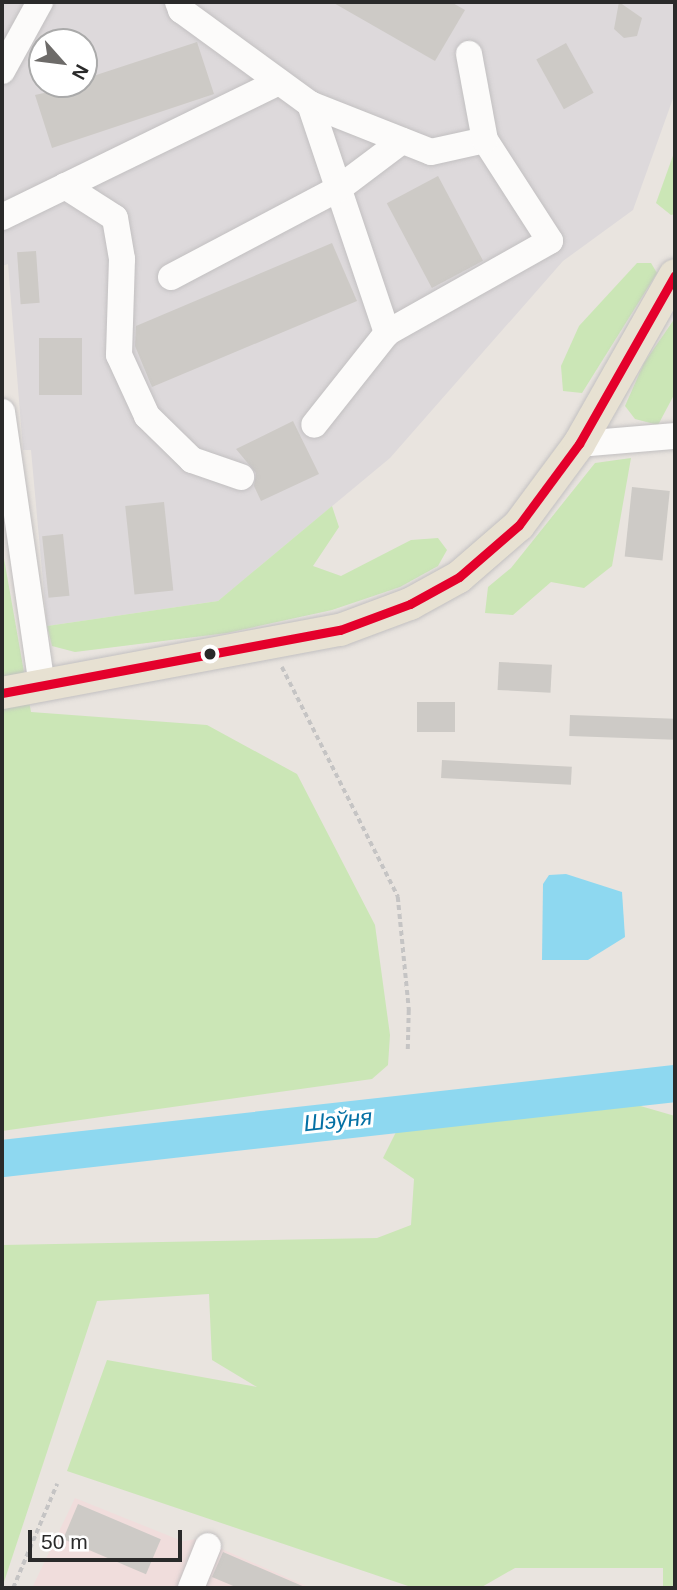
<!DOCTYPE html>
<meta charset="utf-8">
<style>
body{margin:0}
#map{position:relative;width:677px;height:1590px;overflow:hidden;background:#e9e4df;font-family:Arial,sans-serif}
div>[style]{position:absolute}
.industrial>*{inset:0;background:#ddd9db}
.medical>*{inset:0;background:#f0dddc}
.green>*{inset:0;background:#cbe6b6}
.water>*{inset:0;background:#8ed8f0}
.river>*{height:37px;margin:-18.5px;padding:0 18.5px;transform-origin:18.5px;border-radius:18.5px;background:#8ed8f0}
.building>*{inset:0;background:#cdcac6;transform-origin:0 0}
.path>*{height:3.5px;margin-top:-1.75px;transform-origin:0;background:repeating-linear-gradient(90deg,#c5c4c4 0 5px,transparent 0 8.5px)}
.roads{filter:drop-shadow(0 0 2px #c2c0c1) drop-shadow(0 0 2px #c2c0c1)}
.minor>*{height:26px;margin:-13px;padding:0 13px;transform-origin:13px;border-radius:13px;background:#fcfbfa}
.major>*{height:32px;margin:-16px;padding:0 16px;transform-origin:16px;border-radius:16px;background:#e7e1d2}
.bus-1>*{height:9px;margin:-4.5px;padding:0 4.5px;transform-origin:4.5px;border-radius:4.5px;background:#e4002b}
.dots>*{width:19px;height:19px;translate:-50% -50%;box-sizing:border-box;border:4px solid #fff;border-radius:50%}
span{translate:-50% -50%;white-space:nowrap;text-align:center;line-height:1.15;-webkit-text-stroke:6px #fff;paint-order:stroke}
.water-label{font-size:23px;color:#0470a4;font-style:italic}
.frame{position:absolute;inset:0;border:4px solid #2a2a2a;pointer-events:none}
.north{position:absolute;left:28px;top:28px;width:70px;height:70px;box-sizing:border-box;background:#fff;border:2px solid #aaa;border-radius:50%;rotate:118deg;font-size:19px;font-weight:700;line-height:28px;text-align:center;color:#2a2a2a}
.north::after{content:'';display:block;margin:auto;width:24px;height:32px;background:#6d6b69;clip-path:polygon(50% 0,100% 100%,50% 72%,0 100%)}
.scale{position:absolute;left:28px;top:1530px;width:154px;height:32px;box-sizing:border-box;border:4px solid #2a2a2a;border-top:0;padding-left:9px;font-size:21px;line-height:24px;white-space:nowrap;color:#2a2a2a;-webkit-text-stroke:5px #fff;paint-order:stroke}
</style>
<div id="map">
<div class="industrial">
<div style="clip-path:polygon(evenodd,2px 2px,675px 2px,675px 93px,633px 210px,563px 261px,390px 458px,218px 601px,47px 626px,31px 450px,23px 450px,8px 264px,2px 266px,2px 2px,42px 42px,84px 42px,84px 84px,42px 84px,42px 42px)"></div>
</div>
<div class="medical">
<div style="clip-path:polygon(75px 1498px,182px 1541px,199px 1539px,311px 1588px,32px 1588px)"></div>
</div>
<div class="green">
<div style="clip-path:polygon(675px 150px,675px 214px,671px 215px,656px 203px)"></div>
<div style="clip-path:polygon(637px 263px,651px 263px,657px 273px,582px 393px,563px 391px,561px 366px,579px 326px)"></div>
<div style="clip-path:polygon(675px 318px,675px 393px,658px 425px,635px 419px,625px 406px,644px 363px)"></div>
<div style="clip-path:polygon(631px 458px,612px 566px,584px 588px,551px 582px,513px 615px,485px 613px,488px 587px,511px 568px,595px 463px)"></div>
<div style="clip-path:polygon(332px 506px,339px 527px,313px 566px,341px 576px,411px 540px,438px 538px,447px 550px,438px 566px,400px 587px,332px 610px,227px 633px,75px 652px,52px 646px,47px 626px,218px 601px)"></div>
<div style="clip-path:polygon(2px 547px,31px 712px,207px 725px,297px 774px,375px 925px,390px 1035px,388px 1065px,372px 1079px,2px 1131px)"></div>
<div style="clip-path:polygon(637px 1105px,675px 1116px,675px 1588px,663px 1588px,663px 1568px,515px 1568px,480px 1588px,414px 1588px,67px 1471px,107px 1360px,257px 1387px,212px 1360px,209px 1294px,97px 1301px,2px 1588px,2px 1245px,377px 1238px,411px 1225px,414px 1179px,383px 1158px,399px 1126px)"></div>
</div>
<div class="water">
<div style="clip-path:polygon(566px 874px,622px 892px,625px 937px,588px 960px,542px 960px,543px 884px,549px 875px)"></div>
</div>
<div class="river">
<div style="left:2px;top:1158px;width:677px;rotate:-6.36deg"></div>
</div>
<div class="building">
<div style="clip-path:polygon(332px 2px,451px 2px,465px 10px,435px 61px)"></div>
<div style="clip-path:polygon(619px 2px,642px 18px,637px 36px,624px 38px,614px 29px)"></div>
<div style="clip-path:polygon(197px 42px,214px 94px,52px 148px,35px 95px,84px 84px,84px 79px)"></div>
<div style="left:566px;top:43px;width:57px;height:34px;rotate:61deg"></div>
<div style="left:438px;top:176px;width:96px;height:58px;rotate:62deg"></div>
<div style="clip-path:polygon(332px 243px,357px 301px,152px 387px,135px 346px,136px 326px)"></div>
<div style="left:36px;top:251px;width:52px;height:19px;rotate:86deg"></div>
<div style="left:39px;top:338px;width:43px;height:57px"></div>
<div style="clip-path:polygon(293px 421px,319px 474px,261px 501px,254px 486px,256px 473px,236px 449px)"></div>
<div style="left:632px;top:487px;width:38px;height:70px;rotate:6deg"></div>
<div style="left:164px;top:502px;width:89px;height:39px;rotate:84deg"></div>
<div style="left:63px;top:534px;width:62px;height:21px;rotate:84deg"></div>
<div style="left:499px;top:662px;width:53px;height:28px;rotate:3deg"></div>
<div style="left:417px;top:702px;width:38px;height:30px"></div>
<div style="left:570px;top:715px;width:105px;height:21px;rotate:2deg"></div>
<div style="left:442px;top:760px;width:130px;height:18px;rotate:3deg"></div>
<div style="left:78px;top:1504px;width:90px;height:38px;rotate:23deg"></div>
<div style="clip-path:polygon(223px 1552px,307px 1588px,238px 1588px,212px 1577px)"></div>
</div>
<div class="path">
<div style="left:282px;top:667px;width:258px;rotate:63.2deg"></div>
<div style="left:398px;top:897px;width:114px;rotate:84.4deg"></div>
<div style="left:409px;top:1010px;width:41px;rotate:91.4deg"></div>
<div style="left:13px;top:1588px;width:113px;rotate:-67.1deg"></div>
</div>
<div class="roads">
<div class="minor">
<div style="left:178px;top:2px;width:9px;rotate:69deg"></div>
<div style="left:181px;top:10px;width:160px;rotate:36.1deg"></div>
<div style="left:310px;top:104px;width:130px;rotate:21.6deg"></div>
<div style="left:431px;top:152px;width:55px;rotate:-12.5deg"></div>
<div style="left:485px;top:140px;width:120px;rotate:57.2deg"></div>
<div style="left:550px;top:241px;width:187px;rotate:150.6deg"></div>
<div style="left:387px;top:333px;width:117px;rotate:128.4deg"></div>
<div style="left:469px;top:54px;width:87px;rotate:79.5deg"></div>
<div style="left:2px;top:71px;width:79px;rotate:-61.2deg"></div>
<div style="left:310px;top:104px;width:242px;rotate:71.4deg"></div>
<div style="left:65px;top:186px;width:59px;rotate:32.6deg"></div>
<div style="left:115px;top:218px;width:42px;rotate:80.3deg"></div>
<div style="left:122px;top:259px;width:96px;rotate:91.8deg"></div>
<div style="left:119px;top:355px;width:67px;rotate:65.3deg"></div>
<div style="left:147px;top:416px;width:63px;rotate:44.4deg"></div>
<div style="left:192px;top:460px;width:52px;rotate:19.1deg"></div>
<div style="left:2px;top:217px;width:308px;rotate:-26deg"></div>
<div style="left:171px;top:277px;width:189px;rotate:-27.8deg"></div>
<div style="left:338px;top:189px;width:80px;rotate:-36.9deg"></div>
<div style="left:2px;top:412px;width:277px;rotate:81.7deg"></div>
<div style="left:579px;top:444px;width:96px;rotate:-4.8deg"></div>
<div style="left:191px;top:1588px;width:45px;rotate:-68deg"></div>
</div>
<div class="major">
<div style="left:2px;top:693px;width:344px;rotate:-10.6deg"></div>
<div style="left:340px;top:630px;width:75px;rotate:-20.4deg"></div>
<div style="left:410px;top:604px;width:56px;rotate:-28.9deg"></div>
<div style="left:459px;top:577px;width:79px;rotate:-40.9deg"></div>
<div style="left:519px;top:525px;width:101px;rotate:-53.5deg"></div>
<div style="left:579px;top:444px;width:194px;rotate:-60.4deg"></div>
</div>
</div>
<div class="bus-1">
<div style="left:2px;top:693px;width:344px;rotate:-10.6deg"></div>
<div style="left:340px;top:630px;width:75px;rotate:-20.4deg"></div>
<div style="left:410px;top:604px;width:56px;rotate:-28.9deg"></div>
<div style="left:459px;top:577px;width:79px;rotate:-40.9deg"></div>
<div style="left:519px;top:525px;width:101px;rotate:-53.5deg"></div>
<div style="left:579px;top:444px;width:194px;rotate:-60.4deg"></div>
</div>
<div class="dots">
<div style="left:210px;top:654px;background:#2a2a2a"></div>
</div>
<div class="water-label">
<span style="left:338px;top:1120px;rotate:-6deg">Шэўня</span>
</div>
<div class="frame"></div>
<div class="north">N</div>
<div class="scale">50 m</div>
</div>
